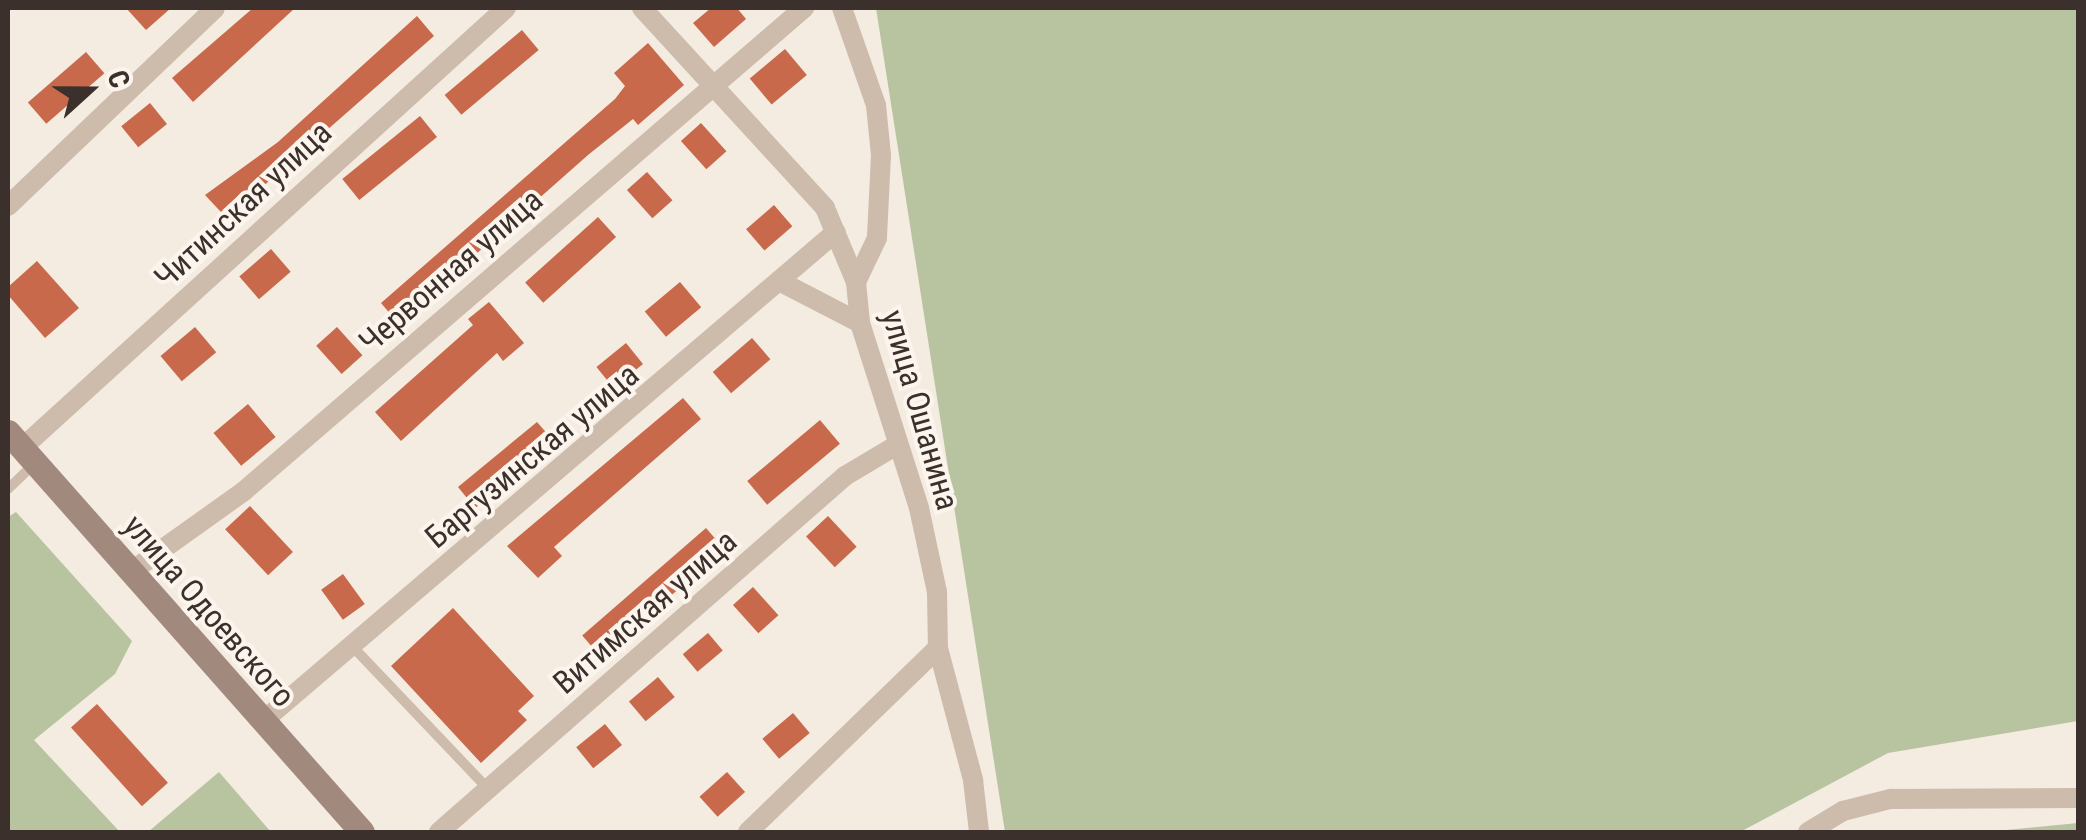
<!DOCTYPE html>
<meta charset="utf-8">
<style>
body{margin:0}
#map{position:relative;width:2086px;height:840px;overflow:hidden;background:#f4ebe1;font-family:"Roboto Condensed",sans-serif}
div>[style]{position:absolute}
.green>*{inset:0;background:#b8c4a0}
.building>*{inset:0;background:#c8694b;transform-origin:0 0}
.lane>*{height:10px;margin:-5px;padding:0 5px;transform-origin:5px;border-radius:5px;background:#cdbbac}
.street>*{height:20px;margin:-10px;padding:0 10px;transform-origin:10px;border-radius:10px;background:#cdbbac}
.secondary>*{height:25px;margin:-12.5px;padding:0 12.5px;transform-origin:12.5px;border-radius:12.5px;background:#a18a7d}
span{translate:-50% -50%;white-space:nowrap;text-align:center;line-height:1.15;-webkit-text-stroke:8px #fbf5ee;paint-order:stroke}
.street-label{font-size:32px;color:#3b302b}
.frame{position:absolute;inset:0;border:10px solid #3b302b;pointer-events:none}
.north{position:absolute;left:40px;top:40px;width:100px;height:100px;-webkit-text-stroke:8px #fbf5ee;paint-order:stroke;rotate:69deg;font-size:28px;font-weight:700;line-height:40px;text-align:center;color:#3b302b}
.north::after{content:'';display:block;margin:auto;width:35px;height:45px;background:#3b302b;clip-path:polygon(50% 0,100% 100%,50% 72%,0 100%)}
</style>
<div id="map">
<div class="green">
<div style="clip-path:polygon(876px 8px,2078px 8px,2078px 721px,1888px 753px,1740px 832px,1005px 832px)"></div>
<div style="clip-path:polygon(16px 512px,132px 641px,115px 674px,34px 740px,120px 832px,8px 832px,8px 517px)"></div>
<div style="clip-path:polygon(219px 772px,271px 832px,148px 832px)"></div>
<div style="clip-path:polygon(2078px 823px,2078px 832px,1986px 832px)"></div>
</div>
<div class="building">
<div style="clip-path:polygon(126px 8px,171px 8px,146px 30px)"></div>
<div style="clip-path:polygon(253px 8px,295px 8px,193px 102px,172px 78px)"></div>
<div style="clip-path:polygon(711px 8px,737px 8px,746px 19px,714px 47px,693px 23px)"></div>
<div style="clip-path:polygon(417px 16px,434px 36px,251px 197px,259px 205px,235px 227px,205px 195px,278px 142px)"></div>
<div style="left:522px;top:30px;width:26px;height:101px;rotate:50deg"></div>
<div style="clip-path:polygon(648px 43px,684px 85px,638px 125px,633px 119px,588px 155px,398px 323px,381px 303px,615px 99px,625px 86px,614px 73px)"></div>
<div style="left:785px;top:49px;width:34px;height:46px;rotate:50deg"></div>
<div style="left:86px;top:52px;width:28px;height:77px;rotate:49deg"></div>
<div style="left:150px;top:103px;width:27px;height:37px;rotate:51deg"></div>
<div style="left:420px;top:116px;width:27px;height:100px;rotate:51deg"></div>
<div style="left:701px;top:123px;width:38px;height:27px;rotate:48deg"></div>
<div style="left:647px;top:172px;width:38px;height:27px;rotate:48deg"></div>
<div style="left:774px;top:205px;width:28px;height:37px;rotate:49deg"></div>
<div style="left:598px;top:217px;width:27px;height:98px;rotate:48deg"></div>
<div style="left:271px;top:249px;width:30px;height:42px;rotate:49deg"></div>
<div style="clip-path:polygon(37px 261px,79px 308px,45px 338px,8px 295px,8px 287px)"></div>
<div style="left:680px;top:282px;width:33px;height:46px;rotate:50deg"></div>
<div style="clip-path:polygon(489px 302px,524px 343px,503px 361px,497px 353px,401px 441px,375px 412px,473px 325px,468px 319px)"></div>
<div style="left:195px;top:327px;width:33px;height:45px;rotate:50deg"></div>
<div style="left:337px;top:327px;width:38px;height:28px;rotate:48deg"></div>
<div style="left:752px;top:338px;width:28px;height:52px;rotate:49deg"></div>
<div style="left:626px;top:343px;width:27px;height:38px;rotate:51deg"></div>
<div style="clip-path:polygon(683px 398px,701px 419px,554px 547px,562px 556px,538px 578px,507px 546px)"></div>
<div style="left:248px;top:404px;width:43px;height:45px;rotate:50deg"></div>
<div style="left:820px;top:420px;width:31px;height:95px;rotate:50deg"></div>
<div style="clip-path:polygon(537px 422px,558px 446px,475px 508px,458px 487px)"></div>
<div style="left:250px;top:506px;width:63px;height:34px;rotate:47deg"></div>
<div style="left:828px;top:516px;width:42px;height:30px;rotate:47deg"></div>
<div style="left:706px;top:528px;width:28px;height:164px;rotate:49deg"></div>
<div style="left:343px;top:574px;width:37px;height:27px;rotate:54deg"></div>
<div style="left:753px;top:587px;width:38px;height:27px;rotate:48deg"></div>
<div style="clip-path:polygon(453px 608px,534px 696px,518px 711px,527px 720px,481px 763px,391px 666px)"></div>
<div style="left:708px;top:633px;width:23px;height:33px;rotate:50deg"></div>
<div style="left:658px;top:677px;width:26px;height:38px;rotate:50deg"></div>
<div style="left:97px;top:704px;width:106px;height:35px;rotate:48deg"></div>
<div style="left:793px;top:713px;width:26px;height:40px;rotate:50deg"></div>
<div style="left:605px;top:724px;width:27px;height:37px;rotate:51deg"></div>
<div style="left:727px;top:772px;width:27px;height:37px;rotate:48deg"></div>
</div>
<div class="lane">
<div style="left:8px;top:489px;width:37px;rotate:-44deg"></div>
<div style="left:352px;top:646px;width:196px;rotate:46.4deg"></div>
</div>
<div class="street">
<div style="left:642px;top:8px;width:271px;rotate:47.5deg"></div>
<div style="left:825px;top:208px;width:80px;rotate:67.3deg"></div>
<div style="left:842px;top:8px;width:103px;rotate:70.7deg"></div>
<div style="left:876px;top:105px;width:50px;rotate:84.3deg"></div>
<div style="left:881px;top:155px;width:83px;rotate:92.8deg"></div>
<div style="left:877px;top:238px;width:49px;rotate:115.5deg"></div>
<div style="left:856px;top:282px;width:41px;rotate:84.4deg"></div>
<div style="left:860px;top:323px;width:194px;rotate:72.3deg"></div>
<div style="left:919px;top:508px;width:86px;rotate:77.9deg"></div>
<div style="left:937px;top:592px;width:56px;rotate:89deg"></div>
<div style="left:938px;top:648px;width:137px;rotate:75.1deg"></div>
<div style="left:973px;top:780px;width:52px;rotate:83.4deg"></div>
<div style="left:8px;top:206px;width:286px;rotate:-43.7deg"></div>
<div style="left:781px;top:282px;width:89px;rotate:27.4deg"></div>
<div style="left:22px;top:448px;width:654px;rotate:-42.27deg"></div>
<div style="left:132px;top:571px;width:138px;rotate:-35.5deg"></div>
<div style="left:244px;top:491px;width:740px;rotate:-40.78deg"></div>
<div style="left:263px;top:721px;width:753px;rotate:-40.48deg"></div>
<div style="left:439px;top:832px;width:540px;rotate:-41.25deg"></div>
<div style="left:845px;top:476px;width:61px;rotate:-30.8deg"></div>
<div style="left:748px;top:832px;width:264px;rotate:-44.1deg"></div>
<div style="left:1808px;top:832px;width:41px;rotate:-31deg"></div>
<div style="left:1843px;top:811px;width:49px;rotate:-14.3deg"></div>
<div style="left:1890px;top:799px;width:188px;rotate:-0.3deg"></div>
</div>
<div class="secondary">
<div style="left:8px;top:432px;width:534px;rotate:48.49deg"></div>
</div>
<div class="street-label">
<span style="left:243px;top:205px;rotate:-43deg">Читинская улица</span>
<span style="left:451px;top:271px;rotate:-41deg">Червонная улица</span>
<span style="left:920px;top:410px;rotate:74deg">улица Ошанина</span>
<span style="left:532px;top:456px;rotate:-40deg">Баргузинская улица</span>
<span style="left:209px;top:611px;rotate:49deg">улица Одоевского</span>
<span style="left:645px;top:612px;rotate:-41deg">Витимская улица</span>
</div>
<div class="frame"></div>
<div class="north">С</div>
</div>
